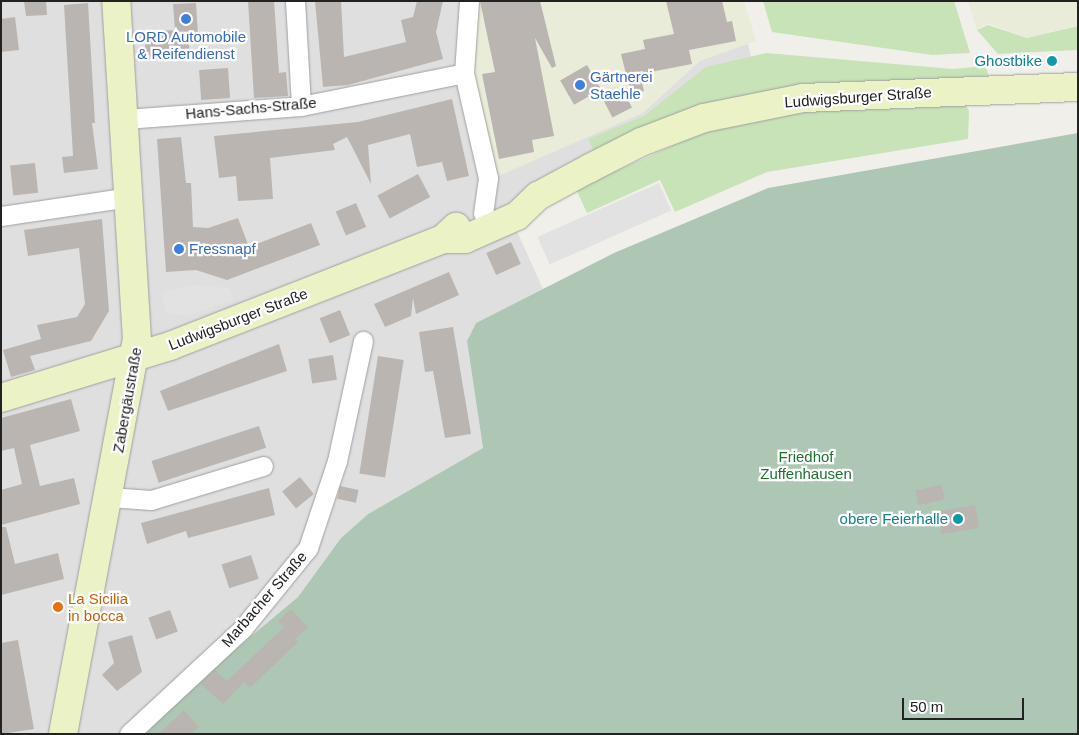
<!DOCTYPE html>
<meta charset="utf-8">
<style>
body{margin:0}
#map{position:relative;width:1079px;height:735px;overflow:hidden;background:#f1efea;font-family:Helvetica,sans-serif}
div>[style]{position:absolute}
.residential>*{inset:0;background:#e0dfdf}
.farmland>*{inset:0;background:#e8ecd8}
.grass>*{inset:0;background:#c7e3b7}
.cemetery>*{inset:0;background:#aec7b4}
.parking>*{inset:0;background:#e2e2e2;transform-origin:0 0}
.building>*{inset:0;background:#bab5b0;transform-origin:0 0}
.roads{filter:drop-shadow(0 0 1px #9f9f9f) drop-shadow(0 0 1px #9f9f9f)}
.minor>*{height:19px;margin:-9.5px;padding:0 9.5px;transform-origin:9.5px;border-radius:9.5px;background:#fff}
.secondary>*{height:28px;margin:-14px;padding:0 14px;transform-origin:14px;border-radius:14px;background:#ebf3c6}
.dots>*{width:14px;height:14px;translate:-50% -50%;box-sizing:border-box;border:2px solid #fff;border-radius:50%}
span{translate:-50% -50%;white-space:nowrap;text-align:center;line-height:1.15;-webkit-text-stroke:4.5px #fff;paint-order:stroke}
.shop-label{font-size:15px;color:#366cbe}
.left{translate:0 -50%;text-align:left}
.culture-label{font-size:15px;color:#0d838f}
.right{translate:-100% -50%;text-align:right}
.street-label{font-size:15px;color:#222}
.park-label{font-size:15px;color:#1b742d}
.food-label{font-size:15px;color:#c56008}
.frame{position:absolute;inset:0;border:2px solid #222;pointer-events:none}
.scale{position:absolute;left:902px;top:698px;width:122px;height:22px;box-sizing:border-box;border:2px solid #222;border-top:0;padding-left:6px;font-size:15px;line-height:18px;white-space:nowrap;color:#222;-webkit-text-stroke:4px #fff;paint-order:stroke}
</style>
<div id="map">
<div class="residential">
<div style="clip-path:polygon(1px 1px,739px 1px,761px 105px,646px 153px,511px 218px,543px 289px,476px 323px,467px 341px,483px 448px,368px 514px,341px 538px,298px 597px,201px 678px,145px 734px,1px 734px)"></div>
</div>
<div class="farmland">
<div style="clip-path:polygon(475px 1px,744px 1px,756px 41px,700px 61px,643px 113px,496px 177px,472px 73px)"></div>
<div style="clip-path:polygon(968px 1px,1078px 1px,1078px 25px,1028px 38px,988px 23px,977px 30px)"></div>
</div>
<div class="grass">
<div style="clip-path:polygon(763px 1px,954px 1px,970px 53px,932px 55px,772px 32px)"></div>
<div style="clip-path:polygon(988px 25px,1027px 38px,1078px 26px,1078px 50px,998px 54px,977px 30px)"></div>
<div style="clip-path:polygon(766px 53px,953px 69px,985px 66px,989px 76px,784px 90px,595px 153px,588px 139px,644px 116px,706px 67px)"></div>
<div style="clip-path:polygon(965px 104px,969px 111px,968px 139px,767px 172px,675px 212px,660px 180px,587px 213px,576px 189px,707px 130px,803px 107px)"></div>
</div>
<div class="cemetery">
<div style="clip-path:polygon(1078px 133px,1078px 734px,145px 734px,201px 678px,298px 597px,341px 538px,368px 514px,483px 448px,467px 341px,476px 323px,614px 253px,768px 188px)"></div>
</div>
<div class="parking">
<div style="left:659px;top:183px;width:30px;height:133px;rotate:66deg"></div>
<div style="clip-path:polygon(193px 285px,229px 288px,234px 300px,187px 316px,166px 313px,161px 292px)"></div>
</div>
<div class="building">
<div style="clip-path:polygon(24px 1px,46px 1px,47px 15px,26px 16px)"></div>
<div style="clip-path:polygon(248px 1px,274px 1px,279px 73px,286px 72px,288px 96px,254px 98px)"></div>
<div style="clip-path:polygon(315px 1px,341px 1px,344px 57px,406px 42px,401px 20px,413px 17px,417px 1px,443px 1px,436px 32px,443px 59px,348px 85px,323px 87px)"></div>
<div style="clip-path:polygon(480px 1px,540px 1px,556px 66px,552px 68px,535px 38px,554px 136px,532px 140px,534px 152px,499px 159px,482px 74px,495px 72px)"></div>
<div style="clip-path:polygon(666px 1px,722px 1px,727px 22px,732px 21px,736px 41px,689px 50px,692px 64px,640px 74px,644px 91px,631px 94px,621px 54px,645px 49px,643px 40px,674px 34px)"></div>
<div style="clip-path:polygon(88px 3px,95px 123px,92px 123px,98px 169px,64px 173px,62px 157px,73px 156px,64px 5px)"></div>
<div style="clip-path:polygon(196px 3px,198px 35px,188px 35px,190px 55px,146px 58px,144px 32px,175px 30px,173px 4px)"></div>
<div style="clip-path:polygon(15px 17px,19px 50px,1px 52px,1px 19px)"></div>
<div style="left:587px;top:65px;width:28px;height:31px;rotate:60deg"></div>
<div style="left:228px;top:68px;width:30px;height:29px;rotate:86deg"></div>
<div style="left:622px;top:88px;width:22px;height:22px;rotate:63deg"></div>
<div style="clip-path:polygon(452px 99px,469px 176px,447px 181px,442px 162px,417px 167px,410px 134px,368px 145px,371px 184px,347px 137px,333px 144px,335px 150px,270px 158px,273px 199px,238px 201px,236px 176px,219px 178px,214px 136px,358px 122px)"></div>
<div style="clip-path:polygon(181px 137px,186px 183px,191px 183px,193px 227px,208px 228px,238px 218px,249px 247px,311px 223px,320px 245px,227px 280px,196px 270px,166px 272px,157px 139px)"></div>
<div style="left:35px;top:163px;width:30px;height:25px;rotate:84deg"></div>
<div style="left:418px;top:174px;width:26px;height:46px;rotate:62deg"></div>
<div style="left:356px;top:203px;width:26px;height:22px;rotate:67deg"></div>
<div style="clip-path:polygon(102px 219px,109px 311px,91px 341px,30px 356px,35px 370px,11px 377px,3px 350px,41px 339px,37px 325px,77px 317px,85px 304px,79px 248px,28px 256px,24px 230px)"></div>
<div style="left:511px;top:242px;width:24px;height:27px;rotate:66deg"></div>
<div style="clip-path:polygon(449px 272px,459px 295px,416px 314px,413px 298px,411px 316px,385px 327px,374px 304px)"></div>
<div style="left:340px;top:310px;width:27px;height:22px;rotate:68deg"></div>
<div style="clip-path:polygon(453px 327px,471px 434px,445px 438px,433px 371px,425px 372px,419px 332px)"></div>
<div style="clip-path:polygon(279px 344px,287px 371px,168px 411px,160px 391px)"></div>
<div style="left:333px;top:355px;width:25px;height:25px;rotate:81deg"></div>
<div style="left:378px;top:356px;width:26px;height:119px;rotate:9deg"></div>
<div style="clip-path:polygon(71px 399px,80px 431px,30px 445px,40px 486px,74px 478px,80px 504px,1px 525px,1px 490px,22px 484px,14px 448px,1px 451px,1px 418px)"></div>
<div style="left:259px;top:426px;width:23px;height:113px;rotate:72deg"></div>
<div style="left:300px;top:477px;width:22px;height:23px;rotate:51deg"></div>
<div style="left:942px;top:485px;width:15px;height:27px;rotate:79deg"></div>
<div style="left:340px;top:486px;width:19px;height:13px;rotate:12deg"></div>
<div style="clip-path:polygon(269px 488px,275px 515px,188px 538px,186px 531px,147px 544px,141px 523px)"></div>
<div style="left:975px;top:505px;width:23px;height:38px;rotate:80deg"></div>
<div style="clip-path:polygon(1px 527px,6px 527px,15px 564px,58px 553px,64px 579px,1px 595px)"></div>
<div style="left:251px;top:555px;width:25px;height:31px;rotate:72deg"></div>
<div style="clip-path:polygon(291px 609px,308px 627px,295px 639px,298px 642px,250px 688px,244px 682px,223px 704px,201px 684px,215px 670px,227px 681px,284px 627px,278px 621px)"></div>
<div style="left:170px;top:610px;width:23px;height:23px;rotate:70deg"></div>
<div style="clip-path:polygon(132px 635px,142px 672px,117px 691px,102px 675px,114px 663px,108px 642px)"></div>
<div style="clip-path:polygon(18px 640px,34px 729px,1px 734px,1px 643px)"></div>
<div style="clip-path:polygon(184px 710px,199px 727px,192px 734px,158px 734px)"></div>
</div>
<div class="roads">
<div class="minor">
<div style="left:295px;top:1px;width:105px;rotate:86.7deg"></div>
<div style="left:469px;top:1px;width:72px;rotate:94deg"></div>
<div style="left:464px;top:73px;width:108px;rotate:77.1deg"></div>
<div style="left:488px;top:178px;width:36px;rotate:98deg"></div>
<div style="left:125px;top:119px;width:176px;rotate:-4.2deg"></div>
<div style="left:301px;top:106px;width:166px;rotate:-11.4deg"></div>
<div style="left:1px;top:216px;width:130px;rotate:-8.4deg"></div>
<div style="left:109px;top:497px;width:42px;rotate:4.1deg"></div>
<div style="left:151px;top:500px;width:117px;rotate:-16.9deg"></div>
<div style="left:129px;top:734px;width:156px;rotate:-42.9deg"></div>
<div style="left:243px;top:628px;width:103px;rotate:-50.9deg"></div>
<div style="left:308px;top:548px;width:92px;rotate:-71.6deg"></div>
<div style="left:337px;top:461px;width:123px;rotate:-77.8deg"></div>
</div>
<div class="secondary">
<div style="left:443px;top:239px;width:22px"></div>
<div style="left:465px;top:239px;width:57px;rotate:-23.9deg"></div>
<div style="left:517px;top:216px;width:29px;rotate:-44deg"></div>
<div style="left:538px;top:196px;width:59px;rotate:-28.3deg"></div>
<div style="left:590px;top:168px;width:57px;rotate:-27deg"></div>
<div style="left:641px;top:142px;width:67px;rotate:-20.9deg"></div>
<div style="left:704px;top:118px;width:101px;rotate:-11.4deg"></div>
<div style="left:803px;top:98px;width:275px;rotate:-2.3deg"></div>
<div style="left:1px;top:398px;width:177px;rotate:-17.1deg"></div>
<div style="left:170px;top:346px;width:293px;rotate:-21.4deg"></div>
<div style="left:443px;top:239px;width:18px;rotate:-43deg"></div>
<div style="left:63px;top:734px;width:401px;rotate:-79.4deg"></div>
<div style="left:137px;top:340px;width:340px;rotate:-93.5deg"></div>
</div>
</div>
<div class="dots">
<div style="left:186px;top:19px;background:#3f7fe0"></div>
<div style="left:1052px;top:61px;background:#0f9aa8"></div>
<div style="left:580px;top:85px;background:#3f7fe0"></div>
<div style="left:179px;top:249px;background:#3f7fe0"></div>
<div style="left:958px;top:519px;background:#0f9aa8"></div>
<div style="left:58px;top:607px;background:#e8710a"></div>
</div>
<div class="shop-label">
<span style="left:186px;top:45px">LORD Automobile<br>&amp; Reifendienst</span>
<span class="left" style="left:590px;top:85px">Gärtnerei<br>Staehle</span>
<span class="left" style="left:189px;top:249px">Fressnapf</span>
</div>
<div class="culture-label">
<span class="right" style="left:1042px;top:61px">Ghostbike</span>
<span class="right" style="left:948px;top:519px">obere Feierhalle</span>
</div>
<div class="street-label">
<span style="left:858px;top:97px;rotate:-4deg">Ludwigsburger Straße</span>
<span style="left:251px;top:108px;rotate:-5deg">Hans-Sachs-Straße</span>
<span style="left:238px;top:319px;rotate:-21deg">Ludwigsburger Straße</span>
<span style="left:127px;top:400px;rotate:-80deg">Zabergäustraße</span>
<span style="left:264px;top:599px;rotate:-49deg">Marbacher Straße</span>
</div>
<div class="park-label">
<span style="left:806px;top:465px">Friedhof<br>Zuffenhausen</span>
</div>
<div class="food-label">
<span class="left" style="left:68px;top:607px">La Sicilia<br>in bocca</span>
</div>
<div class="frame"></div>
<div class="scale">50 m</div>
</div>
